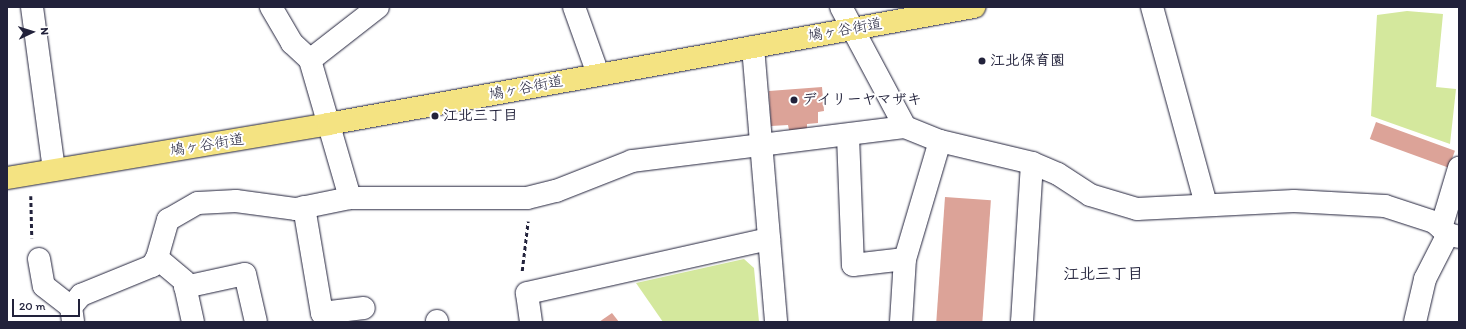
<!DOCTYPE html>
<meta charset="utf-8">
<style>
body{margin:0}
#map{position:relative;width:1466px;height:329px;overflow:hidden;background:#fff;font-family:Itim,"Klee One",sans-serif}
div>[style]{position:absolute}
.green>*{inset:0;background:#d4e89d}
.building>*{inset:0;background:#dca398;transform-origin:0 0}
.path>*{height:2.5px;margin-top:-1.25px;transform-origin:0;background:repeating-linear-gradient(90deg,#22223b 0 4px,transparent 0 7px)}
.roads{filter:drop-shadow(0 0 1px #22223b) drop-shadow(0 0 1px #22223b)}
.minor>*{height:22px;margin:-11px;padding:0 11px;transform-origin:11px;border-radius:11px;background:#fff}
.major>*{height:22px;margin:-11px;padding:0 11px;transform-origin:11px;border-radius:11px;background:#f4e382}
.dots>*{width:11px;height:11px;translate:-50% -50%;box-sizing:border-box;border:2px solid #fff;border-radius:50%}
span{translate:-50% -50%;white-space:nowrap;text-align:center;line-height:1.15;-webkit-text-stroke:4px #fff;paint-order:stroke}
.street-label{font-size:15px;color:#22223b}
.poi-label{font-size:15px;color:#22223b;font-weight:700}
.left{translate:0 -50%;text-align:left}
.neighbourhood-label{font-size:16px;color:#22223b;font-weight:700}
.frame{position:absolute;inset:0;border:8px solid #22223b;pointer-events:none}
.north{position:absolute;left:12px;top:12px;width:40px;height:40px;-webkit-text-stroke:3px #fff;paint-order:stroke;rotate:86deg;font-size:11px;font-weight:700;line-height:16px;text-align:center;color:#22223b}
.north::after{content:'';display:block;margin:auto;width:14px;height:18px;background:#22223b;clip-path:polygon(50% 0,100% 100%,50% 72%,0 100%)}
.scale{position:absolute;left:12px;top:299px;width:68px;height:18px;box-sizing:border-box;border:2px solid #22223b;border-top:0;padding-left:5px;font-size:12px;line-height:14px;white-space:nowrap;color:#22223b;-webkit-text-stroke:3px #fff;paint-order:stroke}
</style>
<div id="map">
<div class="green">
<div style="clip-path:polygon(1407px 11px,1443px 14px,1436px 87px,1456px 89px,1450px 144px,1371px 116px,1377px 15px)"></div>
<div style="clip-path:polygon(744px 259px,754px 268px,759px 322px,663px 322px,636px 283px)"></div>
</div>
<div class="building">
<div style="clip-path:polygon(822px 87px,824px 111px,818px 112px,818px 123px,807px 124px,807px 129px,789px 130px,788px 125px,771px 126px,769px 91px)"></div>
<div style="left:1376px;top:122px;width:84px;height:18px;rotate:20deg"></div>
<div style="left:945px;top:197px;width:46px;height:125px;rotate:4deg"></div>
<div style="clip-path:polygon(612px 313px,619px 322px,599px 322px)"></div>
</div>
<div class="path">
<div style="left:31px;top:196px;width:42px;rotate:88.6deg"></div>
<div style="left:522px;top:271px;width:50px;rotate:-83.2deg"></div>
</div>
<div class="roads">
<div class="minor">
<div style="left:32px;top:7px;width:164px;rotate:82.3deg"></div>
<div style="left:271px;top:7px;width:42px;rotate:59.7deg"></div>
<div style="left:292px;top:43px;width:25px;rotate:43deg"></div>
<div style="left:310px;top:60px;width:144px;rotate:73.8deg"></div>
<div style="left:574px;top:7px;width:71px;rotate:70.3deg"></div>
<div style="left:841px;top:7px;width:136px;rotate:61.9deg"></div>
<div style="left:905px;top:127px;width:38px;rotate:22deg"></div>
<div style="left:940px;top:141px;width:95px;rotate:13.4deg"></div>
<div style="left:1032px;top:163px;width:28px;rotate:23deg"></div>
<div style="left:1058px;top:174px;width:38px;rotate:33deg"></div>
<div style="left:1090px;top:195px;width:49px;rotate:16.6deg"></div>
<div style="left:1137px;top:209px;width:157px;rotate:-2.9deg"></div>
<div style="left:1294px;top:201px;width:91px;rotate:3.1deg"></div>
<div style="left:1385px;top:206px;width:52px;rotate:18.1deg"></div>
<div style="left:1434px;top:222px;width:18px;rotate:41deg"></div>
<div style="left:1448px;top:234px;width:11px;rotate:15deg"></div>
<div style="left:1152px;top:7px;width:204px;rotate:74.7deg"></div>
<div style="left:753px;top:47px;width:276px;rotate:85.2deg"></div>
<div style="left:310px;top:60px;width:86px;rotate:-37.9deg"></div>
<div style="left:848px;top:136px;width:129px;rotate:87.8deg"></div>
<div style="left:853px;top:265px;width:52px;rotate:-6.6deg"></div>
<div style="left:304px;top:207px;width:108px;rotate:80.4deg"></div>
<div style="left:322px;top:313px;width:42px;rotate:-6.8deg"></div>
<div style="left:1441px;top:228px;width:63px;rotate:-73.3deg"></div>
<div style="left:157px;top:258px;width:35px;rotate:40deg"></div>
<div style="left:184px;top:281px;width:42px;rotate:77.6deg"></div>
<div style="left:39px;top:259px;width:27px;rotate:80deg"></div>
<div style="left:44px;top:286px;width:34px;rotate:38deg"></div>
<div style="left:71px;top:307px;width:14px;rotate:82deg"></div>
<div style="left:185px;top:287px;width:61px;rotate:-12.2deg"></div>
<div style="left:245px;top:274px;width:49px;rotate:77.1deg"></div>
<div style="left:71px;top:307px;width:16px;rotate:-50deg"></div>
<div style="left:81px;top:295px;width:77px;rotate:-22.2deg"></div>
<div style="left:152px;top:266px;width:9px;rotate:-58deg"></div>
<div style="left:157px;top:258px;width:40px;rotate:-74deg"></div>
<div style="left:168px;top:220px;width:34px;rotate:-30deg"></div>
<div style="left:198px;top:203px;width:38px;rotate:-3deg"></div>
<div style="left:236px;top:201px;width:61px;rotate:7.6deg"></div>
<div style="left:296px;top:209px;width:55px;rotate:-11.5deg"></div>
<div style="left:350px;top:198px;width:177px"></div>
<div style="left:527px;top:198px;width:30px;rotate:-14deg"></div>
<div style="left:556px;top:191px;width:82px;rotate:-21.5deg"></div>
<div style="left:632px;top:161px;width:275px;rotate:-7.1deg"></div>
<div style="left:437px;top:321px;width:1px;rotate:90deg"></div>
<div style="left:531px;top:322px;width:29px;rotate:-98deg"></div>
<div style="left:527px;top:293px;width:248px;rotate:-12.6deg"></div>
<div style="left:901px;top:322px;width:63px;rotate:-86.4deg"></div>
<div style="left:905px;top:259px;width:123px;rotate:-73.5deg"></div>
<div style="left:1022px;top:322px;width:159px;rotate:-86.4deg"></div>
<div style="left:1415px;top:322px;width:44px;rotate:-76.9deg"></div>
<div style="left:1425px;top:279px;width:51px;rotate:-62.9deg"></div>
</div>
<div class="major">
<div style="left:7px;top:178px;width:326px;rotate:-9.5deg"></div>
<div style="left:328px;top:124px;width:657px;rotate:-10.27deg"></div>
</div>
</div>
<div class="dots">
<div style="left:982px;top:61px;background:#22223b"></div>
<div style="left:794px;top:100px;background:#22223b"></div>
<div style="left:435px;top:116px;background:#22223b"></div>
</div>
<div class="street-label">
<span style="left:845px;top:30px;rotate:-10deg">鳩ヶ谷街道</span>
<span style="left:526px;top:88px;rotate:-11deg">鳩ヶ谷街道</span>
<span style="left:207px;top:145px;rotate:-9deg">鳩ヶ谷街道</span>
</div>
<div class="poi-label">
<span class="left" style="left:990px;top:61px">江北保育園</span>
<span class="left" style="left:802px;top:100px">デイリーヤマザキ</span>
<span class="left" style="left:443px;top:116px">江北三丁目</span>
</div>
<div class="neighbourhood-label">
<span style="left:1103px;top:274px">江北三丁目</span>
</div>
<div class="frame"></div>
<div class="north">N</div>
<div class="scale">20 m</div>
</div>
